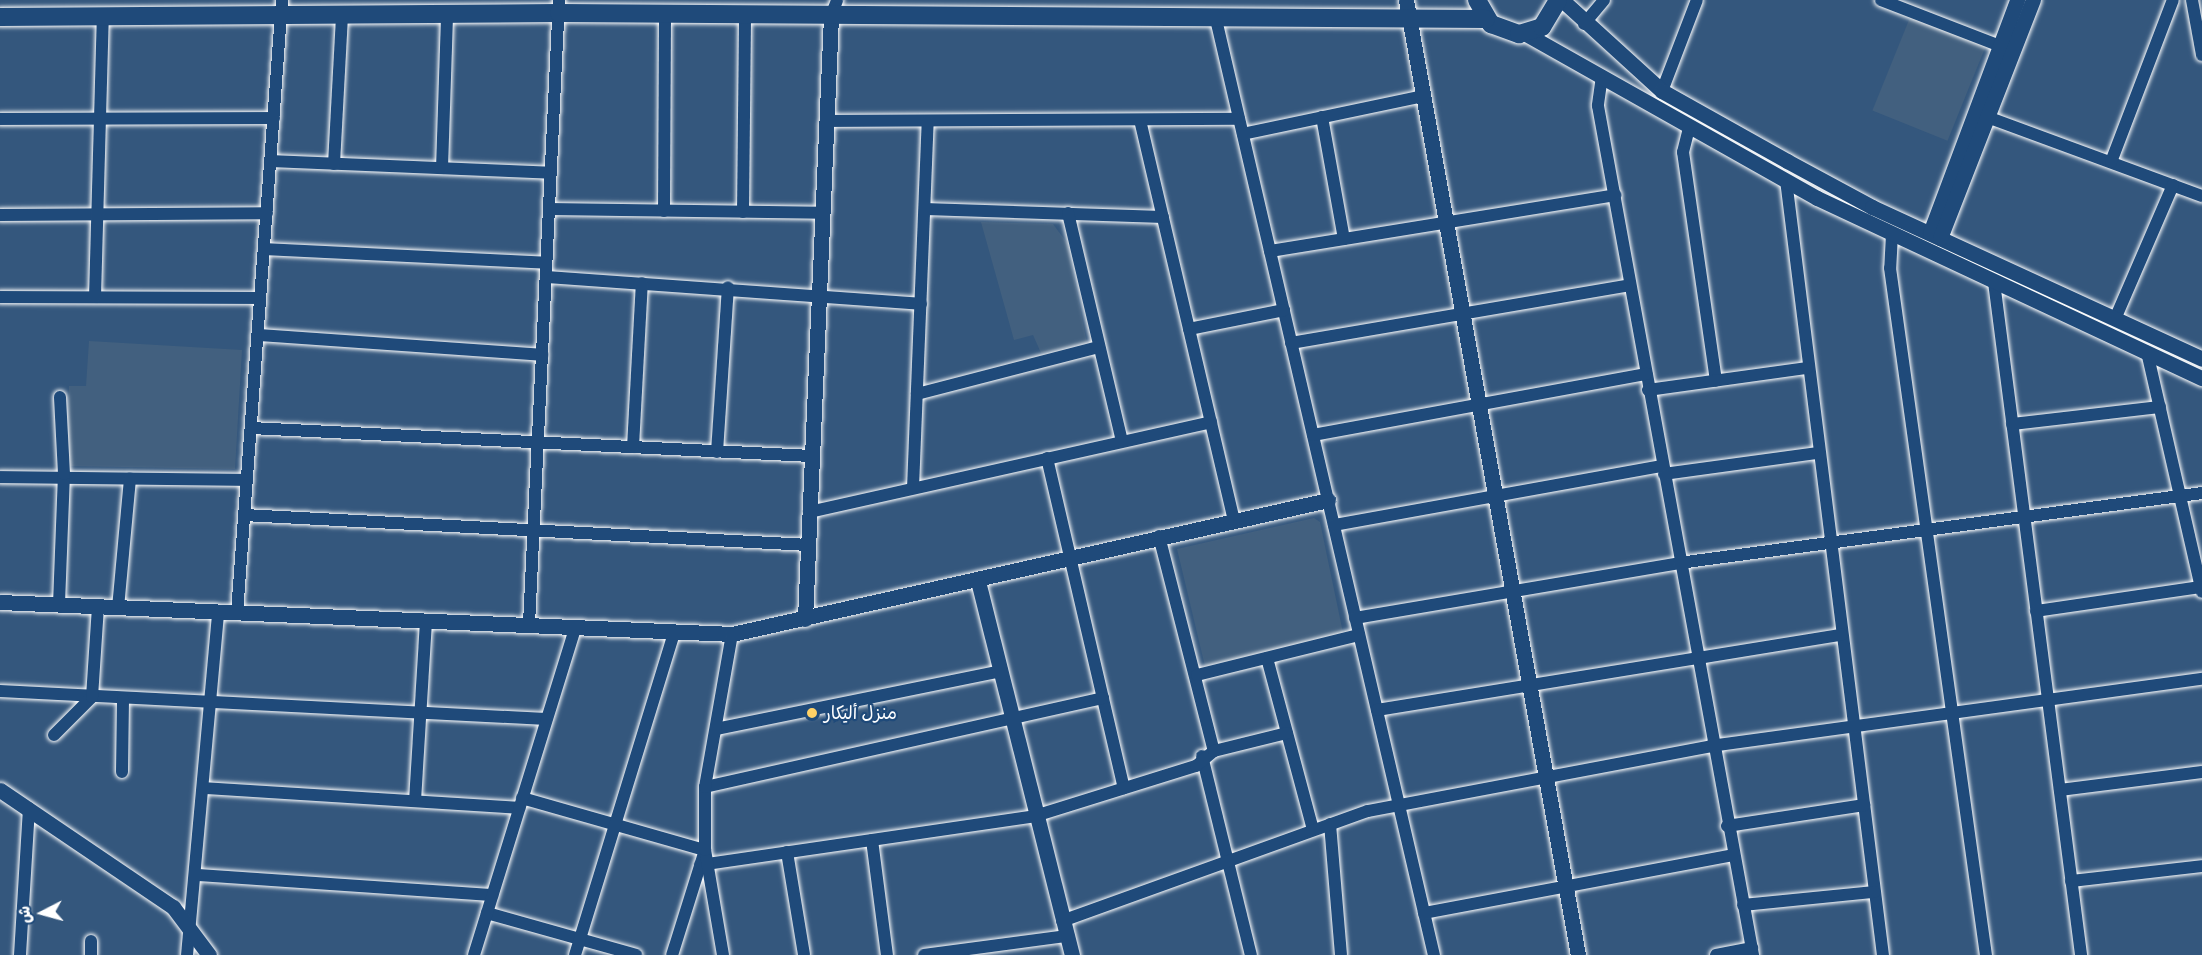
<!DOCTYPE html>
<meta charset="utf-8">
<style>
body{margin:0}
#map{position:relative;width:2202px;height:955px;overflow:hidden;background:#34577d;font-family:Delius,"Playpen Sans Arabic",sans-serif}
div>[style]{position:absolute}
.built>*{inset:0;background:#42607f;transform-origin:0 0}
.roads{filter:drop-shadow(0 0 2px #fff) drop-shadow(0 0 2px #fff)}
.minor>*{height:12px;margin:-6px;padding:0 6px;transform-origin:6px;border-radius:6px;background:#1f4a7a}
.tertiary>*{height:15px;margin:-7.5px;padding:0 7.5px;transform-origin:7.5px;border-radius:7.5px;background:#1f4a7a}
.secondary>*{height:18px;margin:-9px;padding:0 9px;transform-origin:9px;border-radius:9px;background:#1f4a7a}
.dots>*{width:16px;height:16px;translate:-50% -50%;box-sizing:border-box;border:3px solid #1f4a7a;border-radius:50%}
span{translate:-50% -50%;white-space:nowrap;text-align:center;line-height:1.15;-webkit-text-stroke:4.5px #1f4a7a;paint-order:stroke}
.poi-label{font-size:18px;color:#fff}
.left{translate:0 -50%;text-align:left}
.north{position:absolute;left:12px;top:883px;width:60px;height:60px;-webkit-text-stroke:4px #1f4a7a;paint-order:stroke;rotate:264deg;font-size:16px;font-weight:700;line-height:24px;text-align:center;color:#fff}
.north::after{content:'';display:block;margin:auto;width:21px;height:27px;background:#fff;clip-path:polygon(50% 0,100% 100%,50% 72%,0 100%)}
</style>
<div id="map">
<div class="built">
<div style="left:1911px;top:15px;width:81px;height:103px;rotate:22deg"></div>
<div style="clip-path:polygon(981px 222px,1053px 224px,1067px 243px,1087px 343px,1041px 353px,1033px 335px,1014px 340px)"></div>
<div style="clip-path:polygon(89px 341px,242px 350px,235px 469px,67px 466px,69px 386px,86px 386px)"></div>
<div style="clip-path:polygon(1314px 518px,1320px 522px,1343px 633px,1205px 666px,1177px 549px)"></div>
</div>
<div class="roads">
<div class="minor">
<div style="left:1881px;top:0;width:128px;rotate:21.1deg"></div>
<div style="left:2192px;top:0;width:56px;rotate:79.7deg"></div>
<div style="left:1215px;top:15px;width:965px;rotate:76.89deg"></div>
<div style="left:831px;top:16px;width:17px;rotate:-69deg"></div>
<div style="left:1584px;top:24px;width:31px;rotate:-50deg"></div>
<div style="left:1602px;top:76px;width:30px;rotate:98deg"></div>
<div style="left:1598px;top:106px;width:863px;rotate:79.65deg"></div>
<div style="left:1662px;top:91px;width:97px;rotate:-69deg"></div>
<div style="left:1322px;top:117px;width:124px;rotate:79.8deg"></div>
<div style="left:1987px;top:117px;width:229px;rotate:20.2deg"></div>
<div style="left:0;top:119px;width:274px;rotate:-0.2deg"></div>
<div style="left:1140px;top:120px;width:411px;rotate:76.8deg"></div>
<div style="left:826px;top:121px;width:413px;rotate:-0.3deg"></div>
<div style="left:1689px;top:128px;width:25px;rotate:104deg"></div>
<div style="left:1683px;top:152px;width:231px;rotate:81.8deg"></div>
<div style="left:1243px;top:134px;width:184px;rotate:-11.9deg"></div>
<div style="left:270px;top:161px;width:281px;rotate:2.4deg"></div>
<div style="left:2111px;top:162px;width:173px;rotate:-69.1deg"></div>
<div style="left:334px;top:164px;width:149px;rotate:-86.9deg"></div>
<div style="left:442px;top:168px;width:152px;rotate:-88.1deg"></div>
<div style="left:1786px;top:180px;width:781px;rotate:82.87deg"></div>
<div style="left:549px;top:209px;width:273px;rotate:0.8deg"></div>
<div style="left:925px;top:209px;width:238px;rotate:1.9deg"></div>
<div style="left:664px;top:211px;width:196px;rotate:-89.7deg"></div>
<div style="left:743px;top:212px;width:196px;rotate:-89.4deg"></div>
<div style="left:1068px;top:213px;width:234px;rotate:76.7deg"></div>
<div style="left:0;top:215px;width:267px;rotate:-0.4deg"></div>
<div style="left:1892px;top:234px;width:34px;rotate:93deg"></div>
<div style="left:1890px;top:268px;width:694px;rotate:82.05deg"></div>
<div style="left:264px;top:249px;width:282px;rotate:2.8deg"></div>
<div style="left:1270px;top:251px;width:350px;rotate:-9.2deg"></div>
<div style="left:546px;top:277px;width:376px;rotate:4.1deg"></div>
<div style="left:1994px;top:282px;width:679px;rotate:82.63deg"></div>
<div style="left:0;top:297px;width:260px;rotate:0.2deg"></div>
<div style="left:95px;top:297px;width:280px;rotate:-88.4deg"></div>
<div style="left:2115px;top:319px;width:146px;rotate:-66.6deg"></div>
<div style="left:1189px;top:329px;width:97px;rotate:-11.3deg"></div>
<div style="left:258px;top:335px;width:285px;rotate:4deg"></div>
<div style="left:1291px;top:343px;width:344px;rotate:-9.7deg"></div>
<div style="left:2147px;top:352px;width:246px;rotate:77.1deg"></div>
<div style="left:1648px;top:390px;width:161px;rotate:-7.9deg"></div>
<div style="left:917px;top:394px;width:188px;rotate:-14.5deg"></div>
<div style="left:2012px;top:424px;width:149px;rotate:-6.6deg"></div>
<div style="left:251px;top:428px;width:562px;rotate:2.86deg"></div>
<div style="left:1313px;top:435px;width:339px;rotate:-10.4deg"></div>
<div style="left:633px;top:447px;width:164px;rotate:-86.9deg"></div>
<div style="left:717px;top:452px;width:165px;rotate:-86.2deg"></div>
<div style="left:1047px;top:458px;width:339px;rotate:76.9deg"></div>
<div style="left:1664px;top:474px;width:155px;rotate:-7.8deg"></div>
<div style="left:0;top:477px;width:247px;rotate:0.7deg"></div>
<div style="left:913px;top:488px;width:367px;rotate:-87.7deg"></div>
<div style="left:809px;top:512px;width:412px;rotate:-12.6deg"></div>
<div style="left:244px;top:515px;width:565px;rotate:3.04deg"></div>
<div style="left:1334px;top:525px;width:333px;rotate:-10.2deg"></div>
<div style="left:1159px;top:536px;width:222px;rotate:75.7deg"></div>
<div style="left:59px;top:604px;width:130px;rotate:-87.8deg"></div>
<div style="left:64px;top:474px;width:77px;rotate:-93deg"></div>
<div style="left:118px;top:608px;width:130px;rotate:-84.7deg"></div>
<div style="left:2036px;top:611px;width:167px;rotate:-8.3deg"></div>
<div style="left:237px;top:613px;width:615px;rotate:-85.8deg"></div>
<div style="left:1355px;top:618px;width:329px;rotate:-9.6deg"></div>
<div style="left:1679px;top:563px;width:528px;rotate:-7.62deg"></div>
<div style="left:529px;top:624px;width:625px;rotate:-87.25deg"></div>
<div style="left:1267px;top:658px;width:178px;rotate:75deg"></div>
<div style="left:1197px;top:675px;width:167px;rotate:-13.9deg"></div>
<div style="left:0;top:691px;width:547px;rotate:2.94deg"></div>
<div style="left:1377px;top:710px;width:471px;rotate:-9.2deg"></div>
<div style="left:716px;top:729px;width:292px;rotate:-11.5deg"></div>
<div style="left:54px;top:735px;width:54px;rotate:-45deg"></div>
<div style="left:92px;top:697px;width:90px;rotate:-86.2deg"></div>
<div style="left:1202px;top:756px;width:205px;rotate:76.2deg"></div>
<div style="left:122px;top:772px;width:73px;rotate:-89.2deg"></div>
<div style="left:705px;top:787px;width:408px;rotate:-12.6deg"></div>
<div style="left:204px;top:788px;width:316px;rotate:3.6deg"></div>
<div style="left:2060px;top:790px;width:143px;rotate:-7.2deg"></div>
<div style="left:522px;top:798px;width:190px;rotate:15.9deg"></div>
<div style="left:705px;top:850px;width:110px;rotate:107.4deg"></div>
<div style="left:415px;top:801px;width:181px;rotate:-86.5deg"></div>
<div style="left:1330px;top:824px;width:131px;rotate:85.2deg"></div>
<div style="left:1727px;top:826px;width:139px;rotate:-8.7deg"></div>
<div style="left:872px;top:840px;width:116px;rotate:82.6deg"></div>
<div style="left:787px;top:852px;width:104px;rotate:80.6deg"></div>
<div style="left:700px;top:865px;width:339px;rotate:-8.3deg"></div>
<div style="left:1035px;top:816px;width:169px;rotate:-17.3deg"></div>
<div style="left:1196px;top:766px;width:23px;rotate:-40deg"></div>
<div style="left:1214px;top:751px;width:75px;rotate:-13.9deg"></div>
<div style="left:197px;top:875px;width:296px;rotate:3.9deg"></div>
<div style="left:2071px;top:881px;width:132px;rotate:-6.5deg"></div>
<div style="left:1743px;top:905px;width:132px;rotate:-5.7deg"></div>
<div style="left:487px;top:913px;width:155px;rotate:15.7deg"></div>
<div style="left:1424px;top:913px;width:315px;rotate:-10.6deg"></div>
<div style="left:1062px;top:921px;width:325px;rotate:-19.8deg"></div>
<div style="left:1368px;top:811px;width:349px;rotate:-10.7deg"></div>
<div style="left:1711px;top:746px;width:496px;rotate:-7.8deg"></div>
<div style="left:20px;top:955px;width:147px;rotate:-86.5deg"></div>
<div style="left:91px;top:955px;width:14px;rotate:-90deg"></div>
<div style="left:187px;top:955px;width:344px;rotate:-84.8deg"></div>
<div style="left:474px;top:955px;width:342px;rotate:-72.8deg"></div>
<div style="left:575px;top:955px;width:336px;rotate:-72.9deg"></div>
<div style="left:723px;top:955px;width:107px;rotate:-99.7deg"></div>
<div style="left:705px;top:850px;width:63px;rotate:-90deg"></div>
<div style="left:705px;top:787px;width:155px;rotate:-80deg"></div>
<div style="left:924px;top:955px;width:144px;rotate:-7.6deg"></div>
<div style="left:1716px;top:955px;width:37px;rotate:-11deg"></div>
</div>
<div class="tertiary">
<div style="left:1406px;top:0;width:970px;rotate:79.79deg"></div>
<div style="left:1562px;top:0;width:135px;rotate:42.3deg"></div>
<div style="left:1662px;top:91px;width:143px;rotate:29.2deg"></div>
<div style="left:1787px;top:161px;width:97px;rotate:28.4deg"></div>
<div style="left:1872px;top:207px;width:363px;rotate:24.7deg"></div>
<div style="left:1526px;top:34px;width:334px;rotate:29.4deg"></div>
<div style="left:1817px;top:198px;width:425px;rotate:25.1deg"></div>
<div style="left:1930px;top:233px;width:249px;rotate:-69.5deg"></div>
<div style="left:1940px;top:238px;width:256px;rotate:-68.7deg"></div>
<div style="left:978px;top:581px;width:386px;rotate:75.9deg"></div>
<div style="left:0;top:602px;width:733px;rotate:2.5deg"></div>
<div style="left:732px;top:634px;width:611px;rotate:-12.67deg"></div>
<div style="left:805px;top:619px;width:604px;rotate:-87.53deg"></div>
<div style="left:0;top:790px;width:209px;rotate:34.1deg"></div>
<div style="left:173px;top:907px;width:60px;rotate:53.1deg"></div>
</div>
<div class="secondary">
<div style="left:1477px;top:0;width:28px;rotate:60deg"></div>
<div style="left:1491px;top:24px;width:30px;rotate:20deg"></div>
<div style="left:1519px;top:34px;width:24px;rotate:-17deg"></div>
<div style="left:1542px;top:27px;width:31px;rotate:-59deg"></div>
<div style="left:0;top:17px;width:559px;rotate:-0.41deg"></div>
<div style="left:559px;top:13px;width:927px;rotate:0.37deg"></div>
</div>
</div>
<div class="dots">
<div style="left:812px;top:713px;background:#ffd166"></div>
</div>
<div class="poi-label">
<span class="left" style="left:824px;top:713px">منزل أليكار</span>
</div>
<div class="north">ش</div>
</div>
